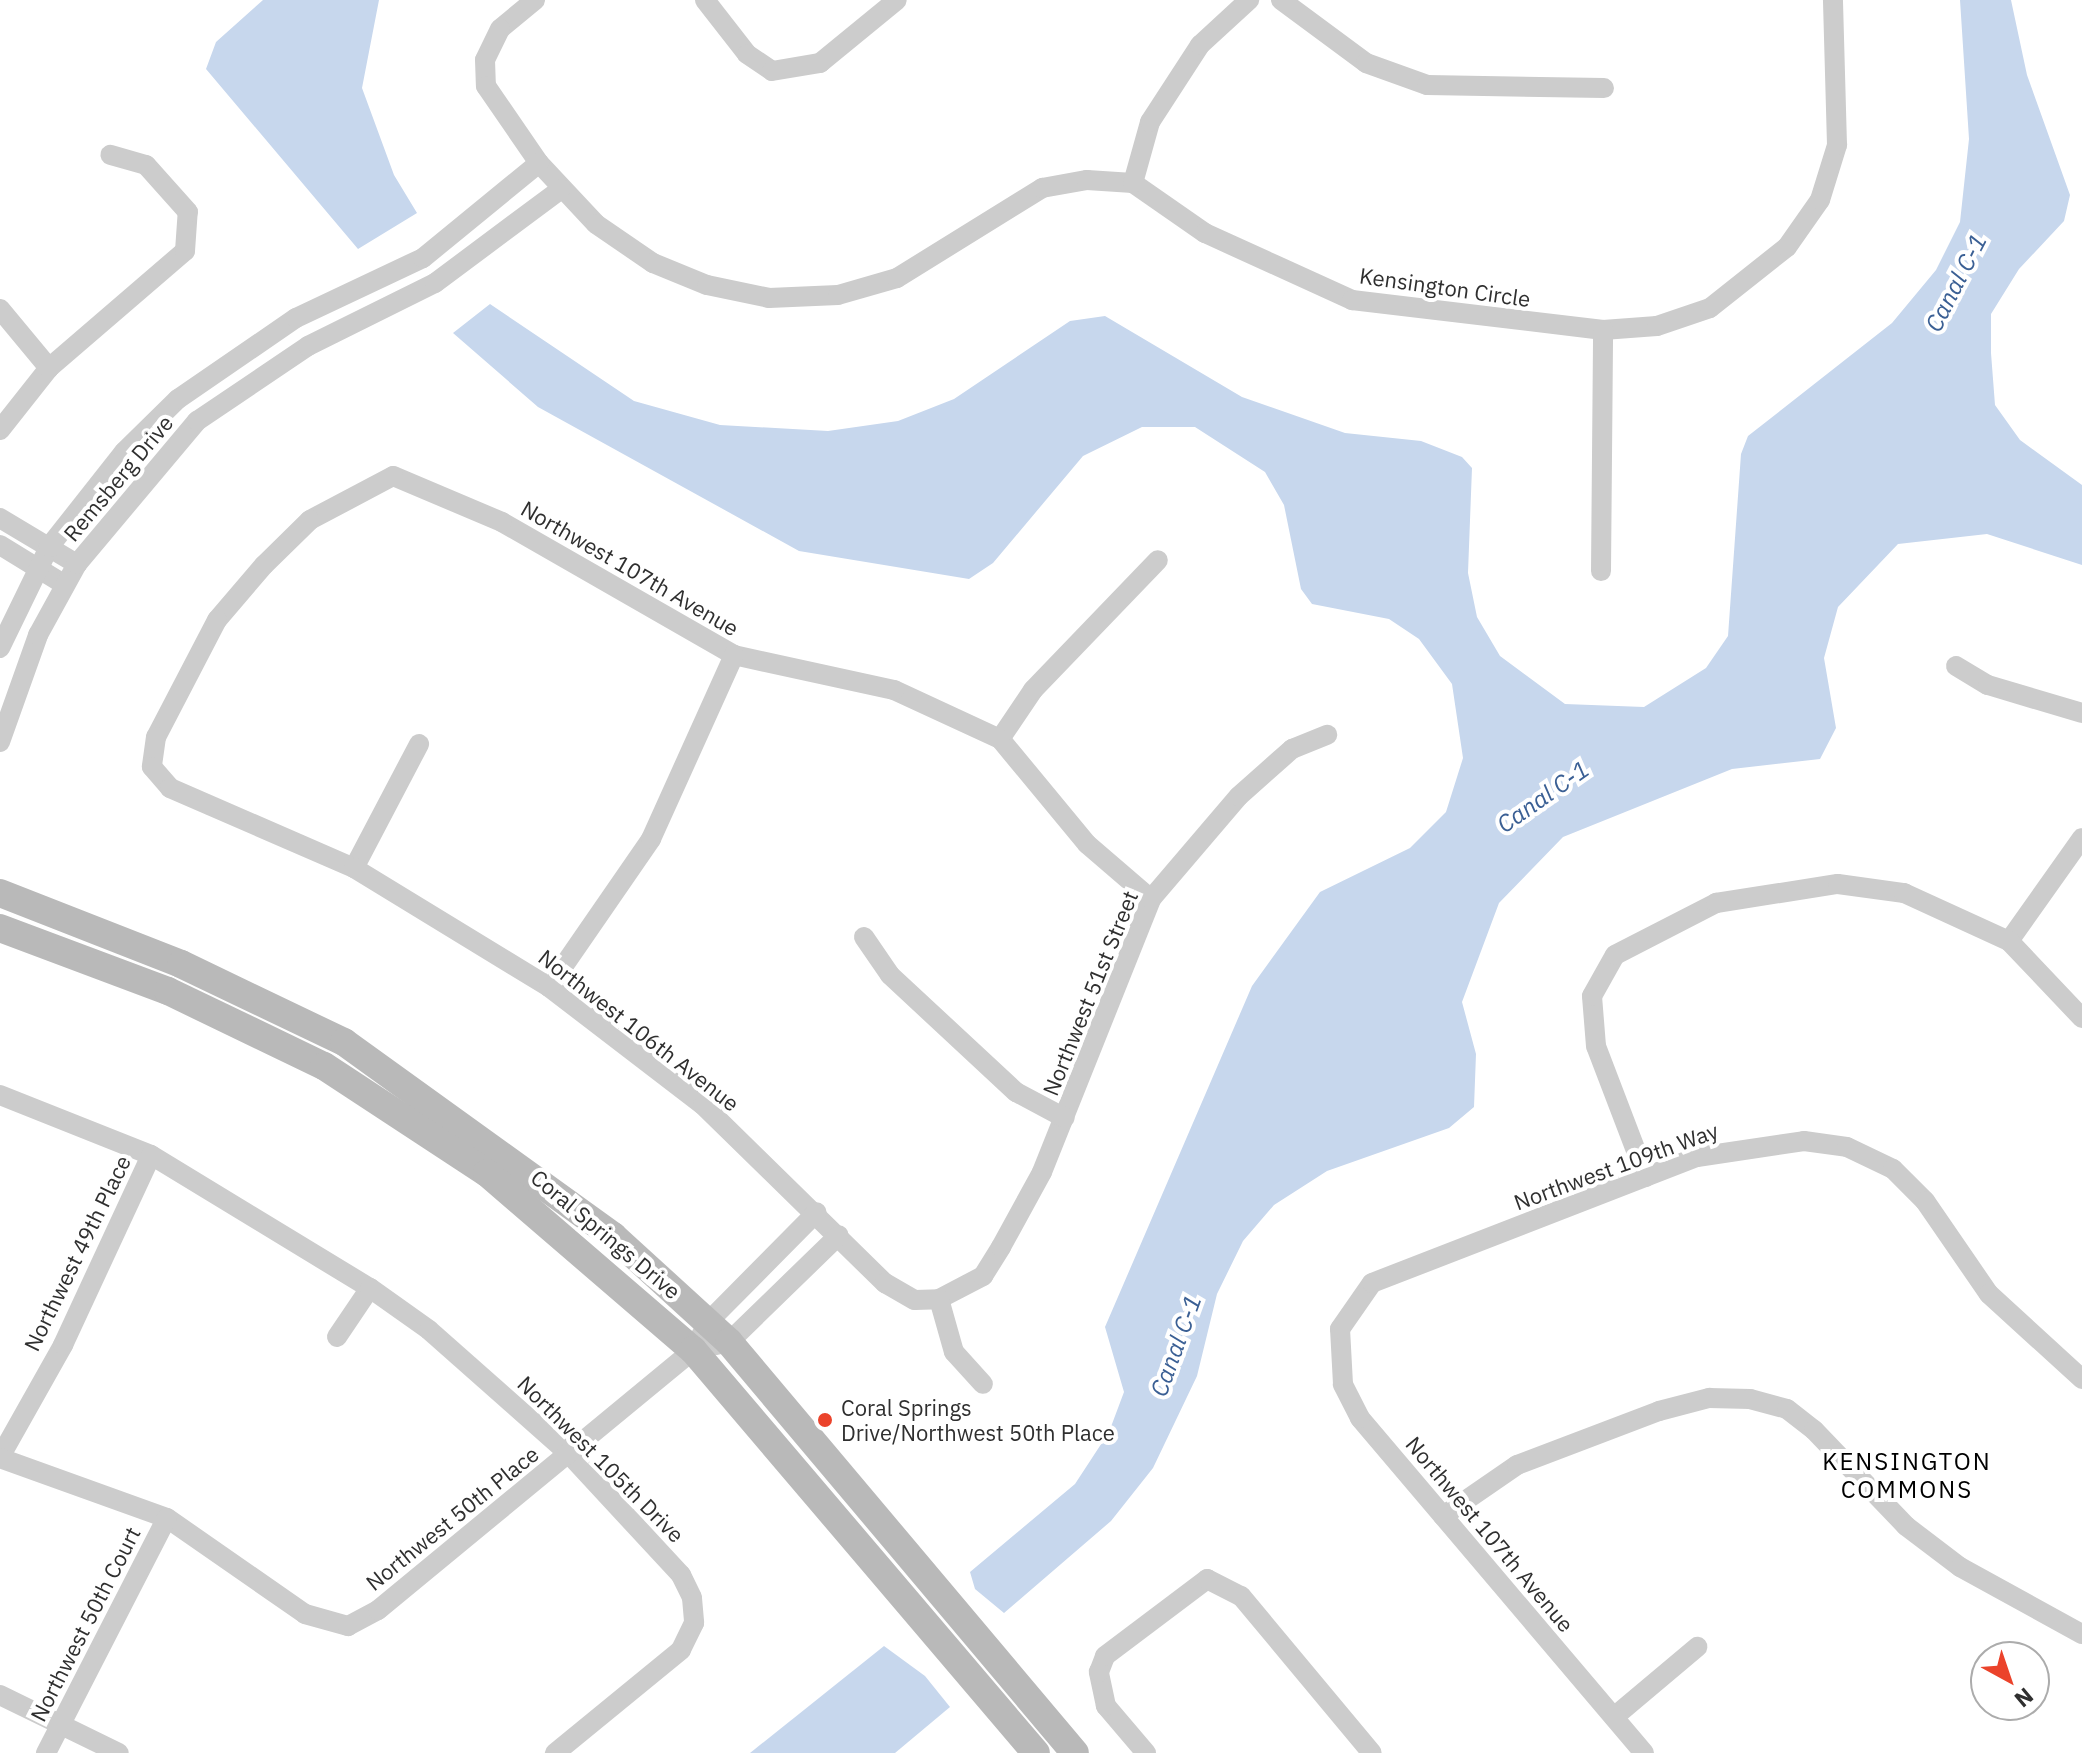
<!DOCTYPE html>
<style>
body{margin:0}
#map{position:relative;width:2082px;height:1753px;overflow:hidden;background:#fff;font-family:"IBM Plex Sans",sans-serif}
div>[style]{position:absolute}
.water>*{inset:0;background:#c7d7ed}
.minor>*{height:20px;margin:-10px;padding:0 10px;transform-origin:10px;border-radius:10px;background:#ccc}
.secondary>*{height:28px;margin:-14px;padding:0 14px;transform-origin:14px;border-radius:14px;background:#b9b9b9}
.dots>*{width:22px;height:22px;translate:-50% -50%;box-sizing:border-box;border:4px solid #fff;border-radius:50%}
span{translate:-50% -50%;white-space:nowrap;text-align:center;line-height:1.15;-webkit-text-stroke:8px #fff;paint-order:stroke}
.street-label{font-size:22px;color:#2f2f2f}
.poi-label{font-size:22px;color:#2f2f2f}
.left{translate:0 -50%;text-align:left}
.water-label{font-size:24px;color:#3a5f94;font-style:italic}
.neighbourhood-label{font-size:24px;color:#000;letter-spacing:2px}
.north{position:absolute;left:1970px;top:1641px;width:80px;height:80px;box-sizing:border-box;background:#fff;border:2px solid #acacac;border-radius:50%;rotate:140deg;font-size:22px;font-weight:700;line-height:32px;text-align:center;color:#2f2f2f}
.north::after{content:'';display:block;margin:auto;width:28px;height:36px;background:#eb432b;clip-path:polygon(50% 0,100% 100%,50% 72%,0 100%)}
</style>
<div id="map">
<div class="water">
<div style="clip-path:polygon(263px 0,379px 0,362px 88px,394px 175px,417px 213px,358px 249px,206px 69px,216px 42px)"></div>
<div style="clip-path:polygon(1960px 0,2011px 0,2027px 75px,2070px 195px,2064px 221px,2019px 269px,1991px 314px,1991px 353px,1995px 405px,2020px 440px,2082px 485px,2082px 565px,1987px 534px,1898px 544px,1838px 607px,1824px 658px,1836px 728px,1820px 759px,1732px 769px,1563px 837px,1499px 903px,1462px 1002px,1476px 1054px,1474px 1107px,1449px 1128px,1327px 1171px,1274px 1205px,1243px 1241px,1217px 1294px,1197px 1376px,1153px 1468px,1111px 1521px,1004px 1613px,975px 1589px,970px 1572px,1075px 1484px,1109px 1432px,1124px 1392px,1105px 1327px,1252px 986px,1320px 892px,1410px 848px,1446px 812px,1463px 758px,1452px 684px,1419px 639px,1389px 619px,1312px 604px,1301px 589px,1284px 505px,1265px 472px,1195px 427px,1142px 427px,1083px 456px,993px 563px,969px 579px,799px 551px,538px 407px,453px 333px,490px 304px,634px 401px,720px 425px,828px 431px,898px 421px,954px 399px,1070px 321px,1105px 316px,1242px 397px,1345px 433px,1421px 441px,1462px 457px,1472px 468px,1468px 573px,1477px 617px,1500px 656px,1565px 704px,1644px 707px,1706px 668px,1728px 636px,1741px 454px,1748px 436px,1892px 323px,1936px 270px,1960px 222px,1969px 139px)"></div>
<div style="clip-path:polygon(884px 1646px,925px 1676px,950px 1707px,895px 1753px,750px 1753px)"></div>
</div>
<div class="minor">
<div style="left:535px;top:0;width:45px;rotate:140.4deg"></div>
<div style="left:500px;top:29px;width:34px;rotate:116deg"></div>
<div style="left:485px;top:60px;width:26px;rotate:88deg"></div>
<div style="left:486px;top:86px;width:93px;rotate:55.5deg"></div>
<div style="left:539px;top:163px;width:83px;rotate:46.9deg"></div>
<div style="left:596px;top:224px;width:69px;rotate:34.4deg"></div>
<div style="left:653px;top:263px;width:58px;rotate:22.2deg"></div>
<div style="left:707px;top:285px;width:63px;rotate:11.8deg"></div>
<div style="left:769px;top:298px;width:69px;rotate:-2.5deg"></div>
<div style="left:838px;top:295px;width:61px;rotate:-16.1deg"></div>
<div style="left:897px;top:278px;width:171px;rotate:-31.8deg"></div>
<div style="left:1042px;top:188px;width:46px;rotate:-10.1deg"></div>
<div style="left:1087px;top:180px;width:46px;rotate:3.7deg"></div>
<div style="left:1133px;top:183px;width:88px;rotate:34.8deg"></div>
<div style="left:1205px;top:233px;width:162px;rotate:24.5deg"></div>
<div style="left:1352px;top:300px;width:253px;rotate:6.8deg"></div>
<div style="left:1603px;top:330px;width:54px;rotate:-4.2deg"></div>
<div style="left:1657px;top:326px;width:56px;rotate:-18.8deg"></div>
<div style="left:1710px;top:308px;width:98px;rotate:-38.4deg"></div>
<div style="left:1787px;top:247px;width:57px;rotate:-54.9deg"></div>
<div style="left:1820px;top:200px;width:58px;rotate:-72.8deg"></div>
<div style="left:1837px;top:145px;width:145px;rotate:-91.6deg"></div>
<div style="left:705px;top:0;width:68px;rotate:52.1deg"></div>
<div style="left:747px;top:54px;width:30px;rotate:34deg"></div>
<div style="left:772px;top:71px;width:49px;rotate:-9.5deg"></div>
<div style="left:820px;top:63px;width:99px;rotate:-39.3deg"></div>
<div style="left:1281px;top:0;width:106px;rotate:36.5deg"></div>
<div style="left:1366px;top:63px;width:65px;rotate:19.8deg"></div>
<div style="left:1427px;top:85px;width:177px;rotate:1deg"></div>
<div style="left:1133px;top:183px;width:63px;rotate:-74.4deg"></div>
<div style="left:1150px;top:122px;width:92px;rotate:-57deg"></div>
<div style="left:1200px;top:45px;width:67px;rotate:-42.6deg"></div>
<div style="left:0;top:309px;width:77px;rotate:50.3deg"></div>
<div style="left:0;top:430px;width:79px;rotate:-51.7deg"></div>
<div style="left:49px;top:368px;width:179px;rotate:-40.7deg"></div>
<div style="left:185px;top:251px;width:39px;rotate:-86deg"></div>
<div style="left:188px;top:212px;width:63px;rotate:-131.8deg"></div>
<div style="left:146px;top:165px;width:37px;rotate:-164deg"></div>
<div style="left:0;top:518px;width:90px;rotate:30.9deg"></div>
<div style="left:0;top:545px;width:76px;rotate:31.6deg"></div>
<div style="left:1601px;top:571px;width:241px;rotate:-89.5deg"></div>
<div style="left:0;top:648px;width:112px;rotate:-64.1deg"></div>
<div style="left:49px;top:547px;width:121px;rotate:-51.7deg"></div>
<div style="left:124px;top:452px;width:76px;rotate:-44.5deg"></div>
<div style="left:178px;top:399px;width:143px;rotate:-34.5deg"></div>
<div style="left:296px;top:318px;width:140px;rotate:-25.3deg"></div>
<div style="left:423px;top:258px;width:150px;rotate:-39.3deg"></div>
<div style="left:1956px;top:666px;width:37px;rotate:31deg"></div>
<div style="left:1988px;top:685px;width:98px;rotate:16.6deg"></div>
<div style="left:1000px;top:739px;width:59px;rotate:-56deg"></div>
<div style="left:1033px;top:690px;width:180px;rotate:-46.1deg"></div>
<div style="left:0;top:742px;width:114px;rotate:-70.4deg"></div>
<div style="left:38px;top:635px;width:81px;rotate:-61.2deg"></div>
<div style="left:77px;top:564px;width:187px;rotate:-50deg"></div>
<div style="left:197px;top:421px;width:134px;rotate:-34deg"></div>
<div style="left:308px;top:346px;width:142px;rotate:-26.4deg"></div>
<div style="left:435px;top:283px;width:157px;rotate:-36.7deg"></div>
<div style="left:354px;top:868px;width:140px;rotate:-62.3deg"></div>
<div style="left:1151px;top:899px;width:84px;rotate:-139.3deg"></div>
<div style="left:1087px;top:844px;width:136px;rotate:-129.6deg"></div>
<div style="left:1000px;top:739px;width:117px;rotate:-155.2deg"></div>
<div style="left:894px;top:690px;width:164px;rotate:-167.7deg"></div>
<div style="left:734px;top:655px;width:267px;rotate:-150.2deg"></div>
<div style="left:502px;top:522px;width:118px;rotate:-157.1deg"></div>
<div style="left:393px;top:476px;width:94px;rotate:152.1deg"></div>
<div style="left:310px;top:520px;width:64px;rotate:135.6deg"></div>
<div style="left:264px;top:565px;width:72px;rotate:130.5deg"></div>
<div style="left:217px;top:620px;width:132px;rotate:117.5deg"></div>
<div style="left:156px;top:737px;width:30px;rotate:98deg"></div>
<div style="left:152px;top:767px;width:28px;rotate:49deg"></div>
<div style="left:170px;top:788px;width:201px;rotate:23.5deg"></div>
<div style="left:354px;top:868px;width:228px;rotate:31.4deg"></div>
<div style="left:549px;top:987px;width:194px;rotate:37.5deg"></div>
<div style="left:703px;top:1105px;width:255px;rotate:44.4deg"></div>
<div style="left:885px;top:1283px;width:34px;rotate:30deg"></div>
<div style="left:915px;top:1300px;width:24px;rotate:-2deg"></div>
<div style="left:939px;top:1299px;width:50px;rotate:-27.6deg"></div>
<div style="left:983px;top:1276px;width:34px;rotate:-58deg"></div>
<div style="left:1001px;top:1247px;width:85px;rotate:-61.3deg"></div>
<div style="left:1042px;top:1172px;width:294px;rotate:-68.2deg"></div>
<div style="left:1151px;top:899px;width:135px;rotate:-49.5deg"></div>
<div style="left:1239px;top:796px;width:71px;rotate:-41.6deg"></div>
<div style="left:1292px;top:749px;width:38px;rotate:-22deg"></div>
<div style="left:864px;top:937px;width:46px;rotate:55.6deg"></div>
<div style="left:890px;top:975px;width:172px;rotate:42.9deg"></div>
<div style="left:1016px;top:1092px;width:55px;rotate:28deg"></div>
<div style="left:2009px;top:941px;width:126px;rotate:-54.7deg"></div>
<div style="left:549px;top:987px;width:180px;rotate:-55.4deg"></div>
<div style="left:651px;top:839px;width:202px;rotate:-65.7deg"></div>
<div style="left:0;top:1095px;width:162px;rotate:21.7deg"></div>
<div style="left:151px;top:1155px;width:256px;rotate:31.3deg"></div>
<div style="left:370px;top:1288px;width:59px;rotate:124deg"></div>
<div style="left:1646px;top:1177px;width:140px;rotate:-110.9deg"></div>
<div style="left:1596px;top:1046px;width:50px;rotate:-94.6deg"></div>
<div style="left:1592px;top:996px;width:47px;rotate:-60.7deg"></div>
<div style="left:1615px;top:955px;width:114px;rotate:-27.2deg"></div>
<div style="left:1716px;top:903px;width:123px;rotate:-8.9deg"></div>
<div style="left:1838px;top:884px;width:67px;rotate:7.8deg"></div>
<div style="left:1904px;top:893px;width:115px;rotate:24.6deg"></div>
<div style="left:2009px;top:941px;width:106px;rotate:46.5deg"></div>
<div style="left:370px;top:1288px;width:72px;rotate:35.4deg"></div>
<div style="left:429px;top:1330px;width:187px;rotate:41.5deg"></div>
<div style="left:569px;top:1454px;width:165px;rotate:47.2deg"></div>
<div style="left:681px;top:1575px;width:25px;rotate:64deg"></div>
<div style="left:692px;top:1598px;width:25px;rotate:85deg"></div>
<div style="left:694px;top:1623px;width:30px;rotate:116deg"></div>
<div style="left:681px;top:1650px;width:163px;rotate:140.7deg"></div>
<div style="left:939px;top:1299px;width:55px;rotate:74.2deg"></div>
<div style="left:954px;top:1352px;width:43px;rotate:47.8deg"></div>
<div style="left:716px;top:1345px;width:13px;rotate:-13deg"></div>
<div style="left:729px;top:1342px;width:153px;rotate:-44.2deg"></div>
<div style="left:0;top:1457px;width:129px;rotate:-60.6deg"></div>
<div style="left:63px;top:1345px;width:209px;rotate:-65.1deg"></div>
<div style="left:0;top:1458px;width:177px;rotate:19.8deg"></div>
<div style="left:167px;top:1518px;width:168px;rotate:34.8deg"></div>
<div style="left:305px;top:1614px;width:45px;rotate:15.6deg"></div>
<div style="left:348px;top:1626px;width:34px;rotate:-28deg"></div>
<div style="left:378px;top:1610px;width:408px;rotate:-39.5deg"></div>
<div style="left:693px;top:1350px;width:33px;rotate:-61deg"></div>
<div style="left:709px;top:1321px;width:153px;rotate:-45.3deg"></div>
<div style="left:1443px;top:1516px;width:90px;rotate:-34.6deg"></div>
<div style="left:1517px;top:1465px;width:152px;rotate:-20.8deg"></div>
<div style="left:1659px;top:1411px;width:52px;rotate:-14.6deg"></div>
<div style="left:1709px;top:1398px;width:41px;rotate:1.4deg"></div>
<div style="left:1750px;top:1399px;width:38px;rotate:15deg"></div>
<div style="left:1787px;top:1409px;width:34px;rotate:38deg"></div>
<div style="left:1814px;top:1430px;width:133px;rotate:46.2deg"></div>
<div style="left:1906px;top:1526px;width:68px;rotate:37.2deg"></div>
<div style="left:1960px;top:1567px;width:139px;rotate:28.8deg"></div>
<div style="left:0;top:1695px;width:132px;rotate:26deg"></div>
<div style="left:1614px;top:1717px;width:109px;rotate:-40.1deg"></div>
<div style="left:46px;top:1753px;width:264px;rotate:-62.8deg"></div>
<div style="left:1146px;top:1753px;width:62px;rotate:-130.4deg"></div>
<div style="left:1106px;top:1706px;width:35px;rotate:-102deg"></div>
<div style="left:1099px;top:1672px;width:17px;rotate:-69deg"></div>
<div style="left:1105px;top:1656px;width:128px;rotate:-37deg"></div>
<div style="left:1207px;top:1579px;width:38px;rotate:27deg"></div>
<div style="left:1241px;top:1596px;width:204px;rotate:50.2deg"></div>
<div style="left:1644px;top:1753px;width:439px;rotate:-130.3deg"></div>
<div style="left:1360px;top:1418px;width:38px;rotate:-117deg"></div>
<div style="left:1343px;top:1384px;width:55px;rotate:-93.1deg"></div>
<div style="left:1340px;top:1329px;width:56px;rotate:-55.2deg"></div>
<div style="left:1372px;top:1283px;width:349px;rotate:-21.2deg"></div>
<div style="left:1697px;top:1157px;width:108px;rotate:-8.5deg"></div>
<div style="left:1804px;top:1141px;width:43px;rotate:7.9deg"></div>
<div style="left:1847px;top:1147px;width:51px;rotate:25.6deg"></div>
<div style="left:1893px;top:1169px;width:45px;rotate:45deg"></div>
<div style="left:1925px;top:1201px;width:113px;rotate:55.5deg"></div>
<div style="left:1989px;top:1294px;width:126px;rotate:42.4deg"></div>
</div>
<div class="secondary">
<div style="left:0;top:893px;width:194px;rotate:21.4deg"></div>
<div style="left:181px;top:964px;width:181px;rotate:25.6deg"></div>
<div style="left:344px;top:1042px;width:332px;rotate:35.8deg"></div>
<div style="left:613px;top:1236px;width:157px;rotate:42.4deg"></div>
<div style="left:729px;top:1342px;width:537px;rotate:49.91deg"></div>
<div style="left:0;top:928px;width:179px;rotate:20.6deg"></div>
<div style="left:168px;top:991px;width:173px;rotate:25.7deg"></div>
<div style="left:324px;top:1066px;width:195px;rotate:33.3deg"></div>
<div style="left:487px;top:1173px;width:272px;rotate:40.7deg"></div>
<div style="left:693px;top:1350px;width:529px;rotate:49.6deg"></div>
</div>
<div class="dots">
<div style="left:825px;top:1420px;background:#eb432b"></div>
</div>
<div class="street-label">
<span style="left:1445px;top:287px;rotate:8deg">Kensington Circle</span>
<span style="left:118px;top:478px;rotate:-50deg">Remsberg Drive</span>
<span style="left:630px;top:568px;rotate:30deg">Northwest 107th Avenue</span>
<span style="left:1090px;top:993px;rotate:-68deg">Northwest 51st Street</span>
<span style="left:639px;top:1030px;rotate:38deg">Northwest 106th Avenue</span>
<span style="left:1616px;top:1166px;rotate:-20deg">Northwest 109th Way</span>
<span style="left:606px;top:1234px;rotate:40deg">Coral Springs Drive</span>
<span style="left:77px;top:1253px;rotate:-64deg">Northwest 49th Place</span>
<span style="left:601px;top:1459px;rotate:45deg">Northwest 105th Drive</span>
<span style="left:452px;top:1518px;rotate:-39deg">Northwest 50th Place</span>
<span style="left:1490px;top:1534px;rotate:50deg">Northwest 107th Avenue</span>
<span style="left:85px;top:1624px;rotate:-63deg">Northwest 50th Court</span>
</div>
<div class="poi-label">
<span class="left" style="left:841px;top:1420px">Coral Springs<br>Drive/Northwest 50th Place</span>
</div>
<div class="water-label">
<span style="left:1956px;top:283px;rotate:-63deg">Canal C-1</span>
<span style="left:1543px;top:797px;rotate:-35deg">Canal C-1</span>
<span style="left:1176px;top:1346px;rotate:-70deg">Canal C-1</span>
</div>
<div class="neighbourhood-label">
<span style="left:1907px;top:1476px">KENSINGTON<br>COMMONS</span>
</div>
<div class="north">N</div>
</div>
